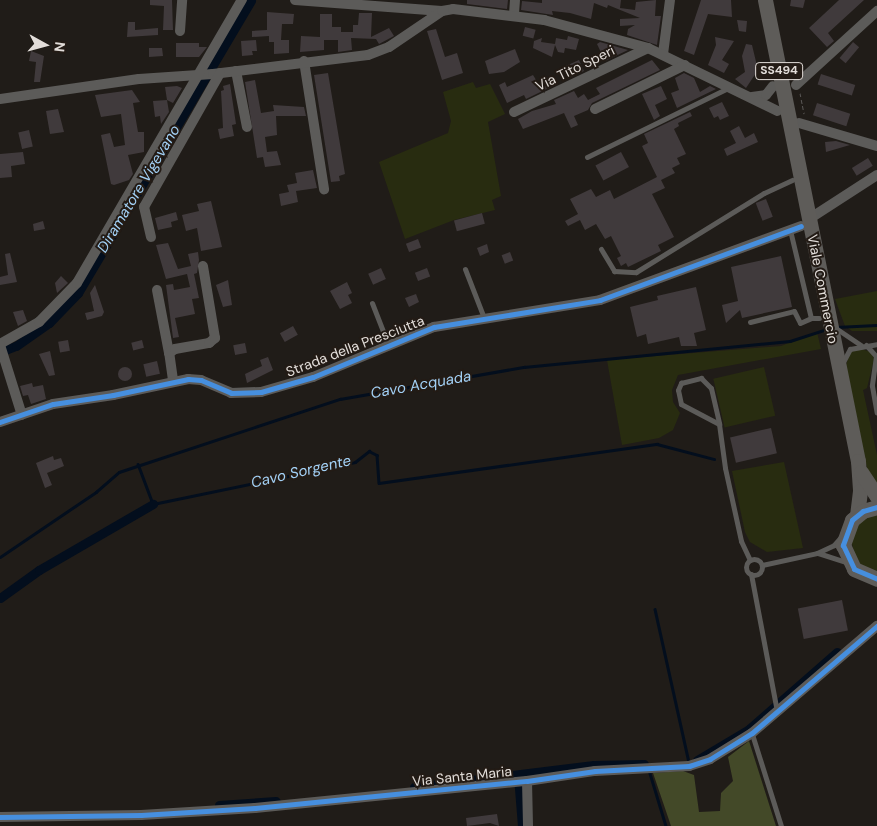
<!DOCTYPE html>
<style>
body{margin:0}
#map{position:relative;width:877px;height:826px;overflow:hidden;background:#201c18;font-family:"DM Sans",sans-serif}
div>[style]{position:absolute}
.green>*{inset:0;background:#282c10;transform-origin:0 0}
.forest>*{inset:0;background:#434928}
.stream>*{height:2.5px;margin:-1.25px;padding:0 1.25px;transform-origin:1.25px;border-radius:1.25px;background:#030e1d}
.canal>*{height:9px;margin:-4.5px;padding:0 4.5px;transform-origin:4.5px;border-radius:4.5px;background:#030e1d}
.building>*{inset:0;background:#403a3c;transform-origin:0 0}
.round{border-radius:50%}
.path>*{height:1px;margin-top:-0.5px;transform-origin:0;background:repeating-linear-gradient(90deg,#5a5856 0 4px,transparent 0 6.5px)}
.service>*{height:5px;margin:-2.5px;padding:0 2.5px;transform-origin:2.5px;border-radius:2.5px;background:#5c5b59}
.service>.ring{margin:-2.5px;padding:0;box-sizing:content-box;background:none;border:5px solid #5c5b59;border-radius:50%}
.minor>*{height:10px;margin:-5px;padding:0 5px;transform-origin:5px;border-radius:5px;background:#5c5b59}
.primary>*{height:15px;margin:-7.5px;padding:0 7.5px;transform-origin:7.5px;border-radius:7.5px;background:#5e5c59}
.cycleway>*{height:5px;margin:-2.5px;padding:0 2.5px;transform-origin:2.5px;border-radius:2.5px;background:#468fdf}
span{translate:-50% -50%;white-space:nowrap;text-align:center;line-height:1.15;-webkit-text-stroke:4px #231b15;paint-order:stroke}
.shield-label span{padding:1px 4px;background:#231b15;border:1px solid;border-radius:4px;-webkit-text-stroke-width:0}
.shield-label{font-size:12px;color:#e2ddd9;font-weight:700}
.street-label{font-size:14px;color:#e2ddd9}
.water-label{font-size:15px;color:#a2d0f5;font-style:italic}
.north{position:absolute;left:20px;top:20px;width:50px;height:50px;-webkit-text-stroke:4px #231b15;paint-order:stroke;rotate:97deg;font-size:14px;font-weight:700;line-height:20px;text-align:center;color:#e2ddd9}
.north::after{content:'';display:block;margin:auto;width:18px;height:22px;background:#e2ddd9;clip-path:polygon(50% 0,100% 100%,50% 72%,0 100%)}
</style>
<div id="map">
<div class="green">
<div style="clip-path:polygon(473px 82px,476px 88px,490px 84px,505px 114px,488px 122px,501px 196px,492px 200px,495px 210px,454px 220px,405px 239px,379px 162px,448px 133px,451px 121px,443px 92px)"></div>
<div style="clip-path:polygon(877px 291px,877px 331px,852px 331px,845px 326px,835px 299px)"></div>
<div style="clip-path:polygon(817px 332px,821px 349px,678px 375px,672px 390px,673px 402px,680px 413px,673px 430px,659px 438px,622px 445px,607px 360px,781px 346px)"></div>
<div style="clip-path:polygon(858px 348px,871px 352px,874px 359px,867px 388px,863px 390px,877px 455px,877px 490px,867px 468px,846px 365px,850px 352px)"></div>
<div style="left:764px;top:367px;width:50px;height:52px;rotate:77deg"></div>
<div style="clip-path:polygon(784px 462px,803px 548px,767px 552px,750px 542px,745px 532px,732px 471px)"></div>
<div style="clip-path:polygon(877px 514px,877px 571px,861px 565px,855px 557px,851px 539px,859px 522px)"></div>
</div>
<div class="forest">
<div style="clip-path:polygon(749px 741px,776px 826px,671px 826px,653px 773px,683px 771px,694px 775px,699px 812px,720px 811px,721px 793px,733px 781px,728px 757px)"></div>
</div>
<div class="stream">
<div style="left:836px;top:327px;width:41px;rotate:-2.8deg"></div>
<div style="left:138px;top:464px;width:43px;rotate:69.4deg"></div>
<div style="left:153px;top:504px;width:206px;rotate:-11.7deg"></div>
<div style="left:355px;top:462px;width:18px;rotate:-38deg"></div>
<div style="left:369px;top:451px;width:9px;rotate:27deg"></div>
<div style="left:377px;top:455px;width:28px;rotate:86deg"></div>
<div style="left:379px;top:483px;width:281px;rotate:-8deg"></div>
<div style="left:657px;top:444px;width:59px;rotate:14.7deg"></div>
<div style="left:0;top:557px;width:116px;rotate:-34.1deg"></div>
<div style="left:96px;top:492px;width:30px;rotate:-41deg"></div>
<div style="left:119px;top:472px;width:233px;rotate:-18.3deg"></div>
<div style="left:340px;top:399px;width:187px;rotate:-9.9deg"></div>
<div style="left:524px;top:367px;width:267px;rotate:-5.6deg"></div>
<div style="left:790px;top:341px;width:38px;rotate:-18deg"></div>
<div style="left:655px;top:609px;width:157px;rotate:77.5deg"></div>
<div style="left:649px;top:770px;width:59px;rotate:73.1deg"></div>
</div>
<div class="canal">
<div style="left:0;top:352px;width:17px;rotate:-21deg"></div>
<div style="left:16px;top:346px;width:40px;rotate:-34.9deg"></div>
<div style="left:49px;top:323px;width:42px;rotate:-46deg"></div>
<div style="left:78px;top:293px;width:340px;rotate:-59.4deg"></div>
<div style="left:0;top:598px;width:48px;rotate:-35.7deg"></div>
<div style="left:39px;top:570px;width:132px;rotate:-30.1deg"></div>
<div style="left:697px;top:760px;width:61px;rotate:-30.8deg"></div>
<div style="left:749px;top:729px;width:117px;rotate:-41.2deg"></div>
<div style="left:518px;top:776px;width:50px;rotate:85.4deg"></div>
<div style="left:414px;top:787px;width:181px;rotate:-7deg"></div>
<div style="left:594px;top:765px;width:50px;rotate:-1.1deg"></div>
<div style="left:219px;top:805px;width:57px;rotate:-4deg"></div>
</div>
<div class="building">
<div style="clip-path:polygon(150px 0,172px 0,173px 30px,163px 30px,164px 6px,150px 5px)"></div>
<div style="clip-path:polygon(467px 0,508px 0,507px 9px,467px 4px)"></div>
<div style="clip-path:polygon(542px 0,621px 0,620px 8px,635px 10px,636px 2px,656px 0,655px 16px,661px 16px,657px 45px,627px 35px,628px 29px,635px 25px,620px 26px,620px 19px,640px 18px,608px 5px,607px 8px,594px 3px,591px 19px,570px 13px,552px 11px,553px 15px,521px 10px,522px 1px,542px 3px)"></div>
<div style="clip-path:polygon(701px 0,731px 0,732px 17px,708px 14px,694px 55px,684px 51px)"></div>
<div style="clip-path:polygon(791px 0,805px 0,803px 8px,790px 6px)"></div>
<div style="clip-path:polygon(839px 0,864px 0,828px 33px,834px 41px,827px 47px,809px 28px)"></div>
<div style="clip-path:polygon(267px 12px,294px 14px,293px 24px,282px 24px,281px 40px,289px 40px,289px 53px,274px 54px,274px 42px,269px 42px,269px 36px,252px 37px,252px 31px,267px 30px)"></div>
<div style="clip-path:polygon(359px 13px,372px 13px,371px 37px,389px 28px,394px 36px,379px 44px,376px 39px,351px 38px,352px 50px,338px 52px,338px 40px,324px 40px,324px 50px,300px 52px,301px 36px,320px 37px,320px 14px,332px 14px,332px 27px,341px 27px,341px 32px,353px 32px,353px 25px,358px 25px)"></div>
<div style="clip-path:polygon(737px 20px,747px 21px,746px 32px,739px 31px)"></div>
<div style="clip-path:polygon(128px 22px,135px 22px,135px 30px,158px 28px,158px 35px,127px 37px)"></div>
<div style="left:525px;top:27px;width:11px;height:9px;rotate:15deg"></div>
<div style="clip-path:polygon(436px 29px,445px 57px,457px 53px,463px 73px,442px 80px,427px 31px)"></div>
<div style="clip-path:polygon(568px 36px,579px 39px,576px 50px,565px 48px,564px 53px,558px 52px,555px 45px,552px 57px,533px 48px,534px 41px,542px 38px,541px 42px,555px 44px,556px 38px,567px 40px)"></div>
<div style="clip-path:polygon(715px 37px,734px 41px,722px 60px,729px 64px,724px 73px,708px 65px,716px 45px)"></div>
<div style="clip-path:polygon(256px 40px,257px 51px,252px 51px,253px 55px,242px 56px,241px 41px)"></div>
<div style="clip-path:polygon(600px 42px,628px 50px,605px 61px,597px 44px)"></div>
<div style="left:853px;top:42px;width:8px;height:21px;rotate:40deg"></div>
<div style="clip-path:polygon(176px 43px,199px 43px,199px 47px,207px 47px,199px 57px,176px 57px)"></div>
<div style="clip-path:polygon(746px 44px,752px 45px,758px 70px,746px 88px,735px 79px,745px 72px,742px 56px)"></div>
<div style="clip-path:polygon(149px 48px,162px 48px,163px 56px,149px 57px)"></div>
<div style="clip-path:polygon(515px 49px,520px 62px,504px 72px,489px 74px,485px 61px)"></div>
<div style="clip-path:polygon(31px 51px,44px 56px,40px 82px,34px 82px,36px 62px,29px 61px)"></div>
<div style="left:579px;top:60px;width:12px;height:14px;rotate:66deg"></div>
<div style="clip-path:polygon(652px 60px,660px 70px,592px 103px,588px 110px,574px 116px,578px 125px,571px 128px,564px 113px,523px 129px,518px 119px,532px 111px,556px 104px,554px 100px,574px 91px,578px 98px,584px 94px,588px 100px,600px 94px,596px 88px)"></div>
<div style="clip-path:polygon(328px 73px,345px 174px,339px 176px,340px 181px,331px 182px,314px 75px)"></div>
<div style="clip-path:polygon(684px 73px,694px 78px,700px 92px,710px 86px,716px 89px,677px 108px,671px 93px,679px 90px,675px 78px)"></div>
<div style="left:821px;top:74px;width:36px;height:11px;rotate:18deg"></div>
<div style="clip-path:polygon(533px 75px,541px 88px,555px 81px,557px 84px,526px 99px,524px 95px,507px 103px,499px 85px,505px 82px,507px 87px)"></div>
<div style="clip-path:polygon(255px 80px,261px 113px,274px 111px,273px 105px,304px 107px,306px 116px,276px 116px,277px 135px,265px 137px,267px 152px,277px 151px,281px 165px,265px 167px,263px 157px,257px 158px,245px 82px)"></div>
<div style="clip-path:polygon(230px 84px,236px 124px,232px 125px,234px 136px,220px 139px,218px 129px,223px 128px,221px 91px,224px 90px,223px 86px)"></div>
<div style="clip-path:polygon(177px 86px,182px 88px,173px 103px,167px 100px,169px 112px,161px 124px,160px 116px,155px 117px,153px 101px,167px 100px,165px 87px)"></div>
<div style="clip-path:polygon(661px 86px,667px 99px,655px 105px,660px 116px,654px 120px,642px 94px)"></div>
<div style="clip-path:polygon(132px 90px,140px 102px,133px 103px,138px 132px,144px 132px,144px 152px,128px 155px,133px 174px,129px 180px,114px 185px,111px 184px,101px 135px,110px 133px,114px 147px,125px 145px,121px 114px,101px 117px,95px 95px)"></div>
<div style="clip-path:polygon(722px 102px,729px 116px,720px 120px,718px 116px,714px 118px,709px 108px)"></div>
<div style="left:817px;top:103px;width:35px;height:13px;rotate:18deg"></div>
<div style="clip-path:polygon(58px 109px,64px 132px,50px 134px,46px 111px)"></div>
<div style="clip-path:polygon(690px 112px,692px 116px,678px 123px,679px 126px,674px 129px,686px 154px,677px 158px,680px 164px,672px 168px,675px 173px,661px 180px,665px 188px,652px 194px,674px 237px,658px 245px,661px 251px,628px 267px,626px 263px,621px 266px,617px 258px,621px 256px,611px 236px,605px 239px,596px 224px,585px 230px,580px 220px,568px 226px,565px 221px,578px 214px,570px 199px,591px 189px,596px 197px,610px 190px,614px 199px,657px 177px,642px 146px,648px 143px,644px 134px)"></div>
<div style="clip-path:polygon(739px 126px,745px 138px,754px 133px,758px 142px,727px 156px,724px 149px,736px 143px,730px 131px)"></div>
<div style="left:29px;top:130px;width:17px;height:11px;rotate:77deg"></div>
<div style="clip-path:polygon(836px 141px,850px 145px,826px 152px,825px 142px)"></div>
<div style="clip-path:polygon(23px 152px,25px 164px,11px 166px,12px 177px,0 178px,0 154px)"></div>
<div style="left:621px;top:152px;width:17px;height:29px;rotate:62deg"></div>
<div style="left:868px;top:158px;width:9px;height:19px;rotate:58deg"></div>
<div style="clip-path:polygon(313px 170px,317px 188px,296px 191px,298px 202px,281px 206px,279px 194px,289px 192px,287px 185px,297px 183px,295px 173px)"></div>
<div style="left:766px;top:199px;width:19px;height:11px;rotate:69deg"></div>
<div style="clip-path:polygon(211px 201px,222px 247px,201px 251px,197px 228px,186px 231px,182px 215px,199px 211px,197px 204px)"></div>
<div style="clip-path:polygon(176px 212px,178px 220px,171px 222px,172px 227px,158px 230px,155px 218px)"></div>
<div style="left:482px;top:213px;width:11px;height:29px;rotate:75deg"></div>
<div style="clip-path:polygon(43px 221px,45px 229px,34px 231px,33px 224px)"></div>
<div style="left:418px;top:239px;width:9px;height:13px;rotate:69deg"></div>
<div style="clip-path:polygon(168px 243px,178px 269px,191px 266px,188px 254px,198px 252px,199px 260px,197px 273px,194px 274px,199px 298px,192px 299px,195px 314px,175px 318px,179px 337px,173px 338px,166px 285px,173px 284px,174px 290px,190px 287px,187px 274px,166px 279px,156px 245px)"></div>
<div style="clip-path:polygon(487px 244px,489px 252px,480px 256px,477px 248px)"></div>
<div style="left:510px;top:252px;width:9px;height:9px;rotate:69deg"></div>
<div style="clip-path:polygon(10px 253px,17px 282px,0 285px,0 277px,8px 275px,5px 254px)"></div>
<div style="clip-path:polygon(781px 256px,792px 307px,742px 318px,740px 310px,726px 323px,722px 305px,738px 301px,731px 267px)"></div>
<div style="left:381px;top:268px;width:12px;height:14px;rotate:66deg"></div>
<div style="left:427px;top:268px;width:9px;height:13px;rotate:69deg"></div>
<div style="clip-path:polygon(61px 276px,68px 283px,57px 293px,55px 283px)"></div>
<div style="clip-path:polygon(228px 280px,232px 305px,223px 307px,216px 285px)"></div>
<div style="clip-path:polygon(347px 282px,352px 293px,348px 295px,352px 303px,340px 309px,330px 291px)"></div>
<div style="clip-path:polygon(95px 285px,104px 312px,102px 316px,87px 320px,85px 313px,94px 311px,90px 293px)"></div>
<div style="clip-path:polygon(696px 287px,706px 330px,694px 333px,697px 346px,681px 346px,679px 337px,648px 344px,646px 334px,637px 337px,630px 307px,658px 300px,657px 296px)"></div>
<div style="clip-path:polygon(416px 294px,419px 302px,409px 307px,405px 298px)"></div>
<div style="clip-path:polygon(23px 310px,27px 321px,18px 326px,13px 312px)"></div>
<div style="left:293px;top:326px;width:10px;height:15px;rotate:61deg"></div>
<div style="left:68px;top:340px;width:11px;height:10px;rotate:80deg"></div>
<div style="left:142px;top:340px;width:8px;height:11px;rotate:76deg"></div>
<div style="left:245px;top:343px;width:10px;height:12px;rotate:79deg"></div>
<div style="clip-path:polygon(50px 351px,55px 375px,49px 376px,39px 354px)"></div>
<div style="clip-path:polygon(268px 357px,273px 370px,247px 383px,245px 374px,262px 366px,260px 360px)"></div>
<div style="left:157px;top:361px;width:13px;height:14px;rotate:77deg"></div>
<div class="round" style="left:118px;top:367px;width:14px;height:14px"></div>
<div style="clip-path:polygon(32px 383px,33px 387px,43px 385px,46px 399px,31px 404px,28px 395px,23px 396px,20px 386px)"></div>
<div style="left:771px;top:428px;width:26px;height:42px;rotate:77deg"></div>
<div style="clip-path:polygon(53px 456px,54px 460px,61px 458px,64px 466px,47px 473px,52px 485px,45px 488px,36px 463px)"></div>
<div style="left:842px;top:600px;width:31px;height:45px;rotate:79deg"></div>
<div style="clip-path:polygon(497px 814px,499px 826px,490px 823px,467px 826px,466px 818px)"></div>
</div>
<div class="path">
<div style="left:800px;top:93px;width:21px;rotate:79deg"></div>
</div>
<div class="service">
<div style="left:587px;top:157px;width:157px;rotate:-26.1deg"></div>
<div style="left:790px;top:230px;width:90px;rotate:76.6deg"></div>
<div style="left:811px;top:318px;width:8px"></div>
<div style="left:601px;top:249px;width:26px;rotate:59deg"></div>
<div style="left:614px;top:271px;width:22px;rotate:3deg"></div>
<div style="left:636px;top:272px;width:150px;rotate:-31.7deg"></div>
<div style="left:764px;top:193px;width:31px;rotate:-25deg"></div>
<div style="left:465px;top:269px;width:53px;rotate:68.8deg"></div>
<div style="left:372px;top:303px;width:44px;rotate:68.7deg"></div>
<div style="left:750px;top:322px;width:45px;rotate:-14deg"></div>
<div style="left:794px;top:311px;width:13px;rotate:63deg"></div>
<div style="left:800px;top:323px;width:12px;rotate:-24deg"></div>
<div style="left:837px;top:329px;width:29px;rotate:34deg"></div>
<div style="left:866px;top:345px;width:15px;rotate:48deg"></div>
<div style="left:876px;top:356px;width:30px;rotate:98deg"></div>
<div style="left:872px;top:386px;width:27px;rotate:80deg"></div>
<div style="left:843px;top:362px;width:15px;rotate:-62deg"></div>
<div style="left:850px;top:349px;width:27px;rotate:-10deg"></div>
<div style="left:719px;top:424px;width:43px;rotate:-152.2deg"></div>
<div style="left:681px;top:404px;width:14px;rotate:-102deg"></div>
<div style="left:678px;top:390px;width:8px;rotate:-67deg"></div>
<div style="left:681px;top:383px;width:21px;rotate:-14deg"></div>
<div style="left:701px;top:378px;width:14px;rotate:45deg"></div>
<div style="left:711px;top:388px;width:37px;rotate:77deg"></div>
<div style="left:719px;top:424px;width:44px;rotate:82.2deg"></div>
<div style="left:725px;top:468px;width:75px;rotate:77.6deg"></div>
<div style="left:741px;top:541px;width:21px;rotate:65deg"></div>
<div style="left:818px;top:553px;width:28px;rotate:18deg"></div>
<div class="ring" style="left:746px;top:559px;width:11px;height:11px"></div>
<div style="left:762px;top:565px;width:56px;rotate:-12.3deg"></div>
<div style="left:817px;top:553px;width:19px;rotate:-25deg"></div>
<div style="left:834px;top:545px;width:9px;rotate:-49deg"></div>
<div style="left:751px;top:574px;width:139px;rotate:79.3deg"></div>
<div style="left:752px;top:734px;width:96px;rotate:72.5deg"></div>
</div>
<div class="minor">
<div style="left:295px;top:0;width:147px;rotate:4.3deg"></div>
<div style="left:514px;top:14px;width:14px;rotate:-86deg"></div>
<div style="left:180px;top:31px;width:31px;rotate:-86deg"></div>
<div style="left:663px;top:54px;width:54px;rotate:-82.6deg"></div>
<div style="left:304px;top:61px;width:130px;rotate:81.1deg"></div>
<div style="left:236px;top:71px;width:57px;rotate:78.9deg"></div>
<div style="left:796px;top:85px;width:110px;rotate:-42.4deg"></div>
<div style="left:752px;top:97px;width:14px;rotate:-8deg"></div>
<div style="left:766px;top:95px;width:11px;rotate:-52deg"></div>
<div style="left:0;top:99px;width:140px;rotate:-8.2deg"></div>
<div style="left:139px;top:79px;width:74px;rotate:-3.9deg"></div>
<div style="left:213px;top:74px;width:156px;rotate:-7deg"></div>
<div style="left:368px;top:55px;width:22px;rotate:-21deg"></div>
<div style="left:389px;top:47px;width:64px;rotate:-34.2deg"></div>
<div style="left:442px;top:11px;width:11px;rotate:-10deg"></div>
<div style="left:453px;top:9px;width:92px;rotate:6.9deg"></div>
<div style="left:544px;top:20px;width:108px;rotate:15.1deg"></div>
<div style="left:648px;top:48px;width:144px;rotate:25.9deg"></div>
<div style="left:595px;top:109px;width:100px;rotate:-26.1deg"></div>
<div style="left:514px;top:112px;width:148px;rotate:-25.5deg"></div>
<div style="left:799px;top:123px;width:81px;rotate:16.4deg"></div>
<div style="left:809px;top:219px;width:81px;rotate:-32.9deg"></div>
<div style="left:151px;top:237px;width:31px;rotate:-103deg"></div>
<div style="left:144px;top:207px;width:154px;rotate:-60.4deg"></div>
<div style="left:157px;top:290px;width:64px;rotate:79.2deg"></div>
<div style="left:0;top:344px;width:45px;rotate:-29.4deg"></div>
<div style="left:39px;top:322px;width:54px;rotate:-45.7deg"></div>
<div style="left:77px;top:283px;width:328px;rotate:-59.8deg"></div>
<div style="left:0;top:345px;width:73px;rotate:72.6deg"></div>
<div style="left:173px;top:380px;width:27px;rotate:-98deg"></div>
<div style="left:169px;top:353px;width:7px;rotate:-34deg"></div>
<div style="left:175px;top:349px;width:35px;rotate:-10deg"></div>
<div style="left:209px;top:343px;width:8px;rotate:-40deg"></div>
<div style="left:215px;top:338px;width:73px;rotate:-99.5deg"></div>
<div style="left:0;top:422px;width:56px;rotate:-18.8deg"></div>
<div style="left:53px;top:404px;width:61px;rotate:-8.5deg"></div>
<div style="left:113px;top:395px;width:77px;rotate:-12deg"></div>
<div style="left:188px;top:379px;width:13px;rotate:4deg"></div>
<div style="left:201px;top:380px;width:33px;rotate:23deg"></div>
<div style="left:231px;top:393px;width:30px;rotate:-2deg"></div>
<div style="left:261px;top:392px;width:54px;rotate:-16.1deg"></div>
<div style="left:313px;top:377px;width:131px;rotate:-22.5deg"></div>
<div style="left:434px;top:327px;width:168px;rotate:-9.2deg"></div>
<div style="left:600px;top:300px;width:214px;rotate:-20.2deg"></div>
<div style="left:527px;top:781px;width:45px;rotate:88.7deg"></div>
<div style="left:0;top:817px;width:141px;rotate:-0.8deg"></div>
<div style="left:141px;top:815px;width:114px;rotate:-3.5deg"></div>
<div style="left:255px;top:808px;width:273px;rotate:-5.7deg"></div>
<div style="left:527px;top:781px;width:69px;rotate:-8.4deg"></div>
<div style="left:595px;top:771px;width:94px;rotate:-3deg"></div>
<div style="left:689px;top:766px;width:22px;rotate:-18deg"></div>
<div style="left:710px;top:759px;width:49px;rotate:-31.8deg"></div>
<div style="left:752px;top:733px;width:165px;rotate:-40.6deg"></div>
</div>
<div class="primary">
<div style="left:765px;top:0;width:470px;rotate:78.6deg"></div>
<div style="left:858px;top:461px;width:30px;rotate:86deg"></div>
<div style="left:860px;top:491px;width:24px;rotate:97deg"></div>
<div style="left:861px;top:472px;width:30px;rotate:57deg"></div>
<div style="left:877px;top:507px;width:15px;rotate:164deg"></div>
<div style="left:863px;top:511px;width:14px;rotate:141deg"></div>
<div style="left:852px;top:520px;width:27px;rotate:110deg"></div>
<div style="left:843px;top:545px;width:26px;rotate:65deg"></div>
<div style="left:854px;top:569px;width:25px;rotate:23deg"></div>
</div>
<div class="cycleway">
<div style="left:0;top:422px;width:56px;rotate:-18.8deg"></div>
<div style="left:53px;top:404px;width:61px;rotate:-8.5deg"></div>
<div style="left:113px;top:395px;width:77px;rotate:-12deg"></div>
<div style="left:188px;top:379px;width:13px;rotate:4deg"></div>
<div style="left:201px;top:380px;width:33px;rotate:23deg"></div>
<div style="left:231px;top:393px;width:30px;rotate:-2deg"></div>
<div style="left:261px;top:392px;width:54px;rotate:-16.1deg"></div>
<div style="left:313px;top:377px;width:131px;rotate:-22.5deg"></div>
<div style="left:434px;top:327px;width:168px;rotate:-9.2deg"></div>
<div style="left:600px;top:300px;width:214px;rotate:-20.2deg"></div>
<div style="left:877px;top:507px;width:15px;rotate:164deg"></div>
<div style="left:863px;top:511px;width:14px;rotate:141deg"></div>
<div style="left:852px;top:520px;width:27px;rotate:110deg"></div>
<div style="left:843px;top:545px;width:26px;rotate:65deg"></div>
<div style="left:854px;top:569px;width:25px;rotate:23deg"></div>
<div style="left:0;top:817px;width:141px;rotate:-0.8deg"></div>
<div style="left:141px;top:815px;width:114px;rotate:-3.5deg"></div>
<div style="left:255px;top:808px;width:273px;rotate:-5.7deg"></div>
<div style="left:527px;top:781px;width:69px;rotate:-8.4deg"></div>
<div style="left:595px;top:771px;width:94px;rotate:-3deg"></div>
<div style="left:689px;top:766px;width:22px;rotate:-18deg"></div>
<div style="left:710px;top:759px;width:49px;rotate:-31.8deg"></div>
<div style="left:752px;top:733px;width:165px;rotate:-40.6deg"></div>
</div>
<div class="shield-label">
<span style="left:779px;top:71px">SS494</span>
</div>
<div class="street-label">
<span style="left:575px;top:68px;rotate:-26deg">Via Tito Speri</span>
<span style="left:823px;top:289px;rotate:79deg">Viale Commercio</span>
<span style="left:355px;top:346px;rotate:-21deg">Strada della Presciutta</span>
<span style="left:462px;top:776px;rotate:-6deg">Via Santa Maria</span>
</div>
<div class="water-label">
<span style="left:139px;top:189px;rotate:-59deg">Diramatore Vigevano</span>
<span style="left:421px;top:385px;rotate:-10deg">Cavo Acquada</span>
<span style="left:301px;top:472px;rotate:-13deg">Cavo Sorgente</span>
</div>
<div class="north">N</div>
</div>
